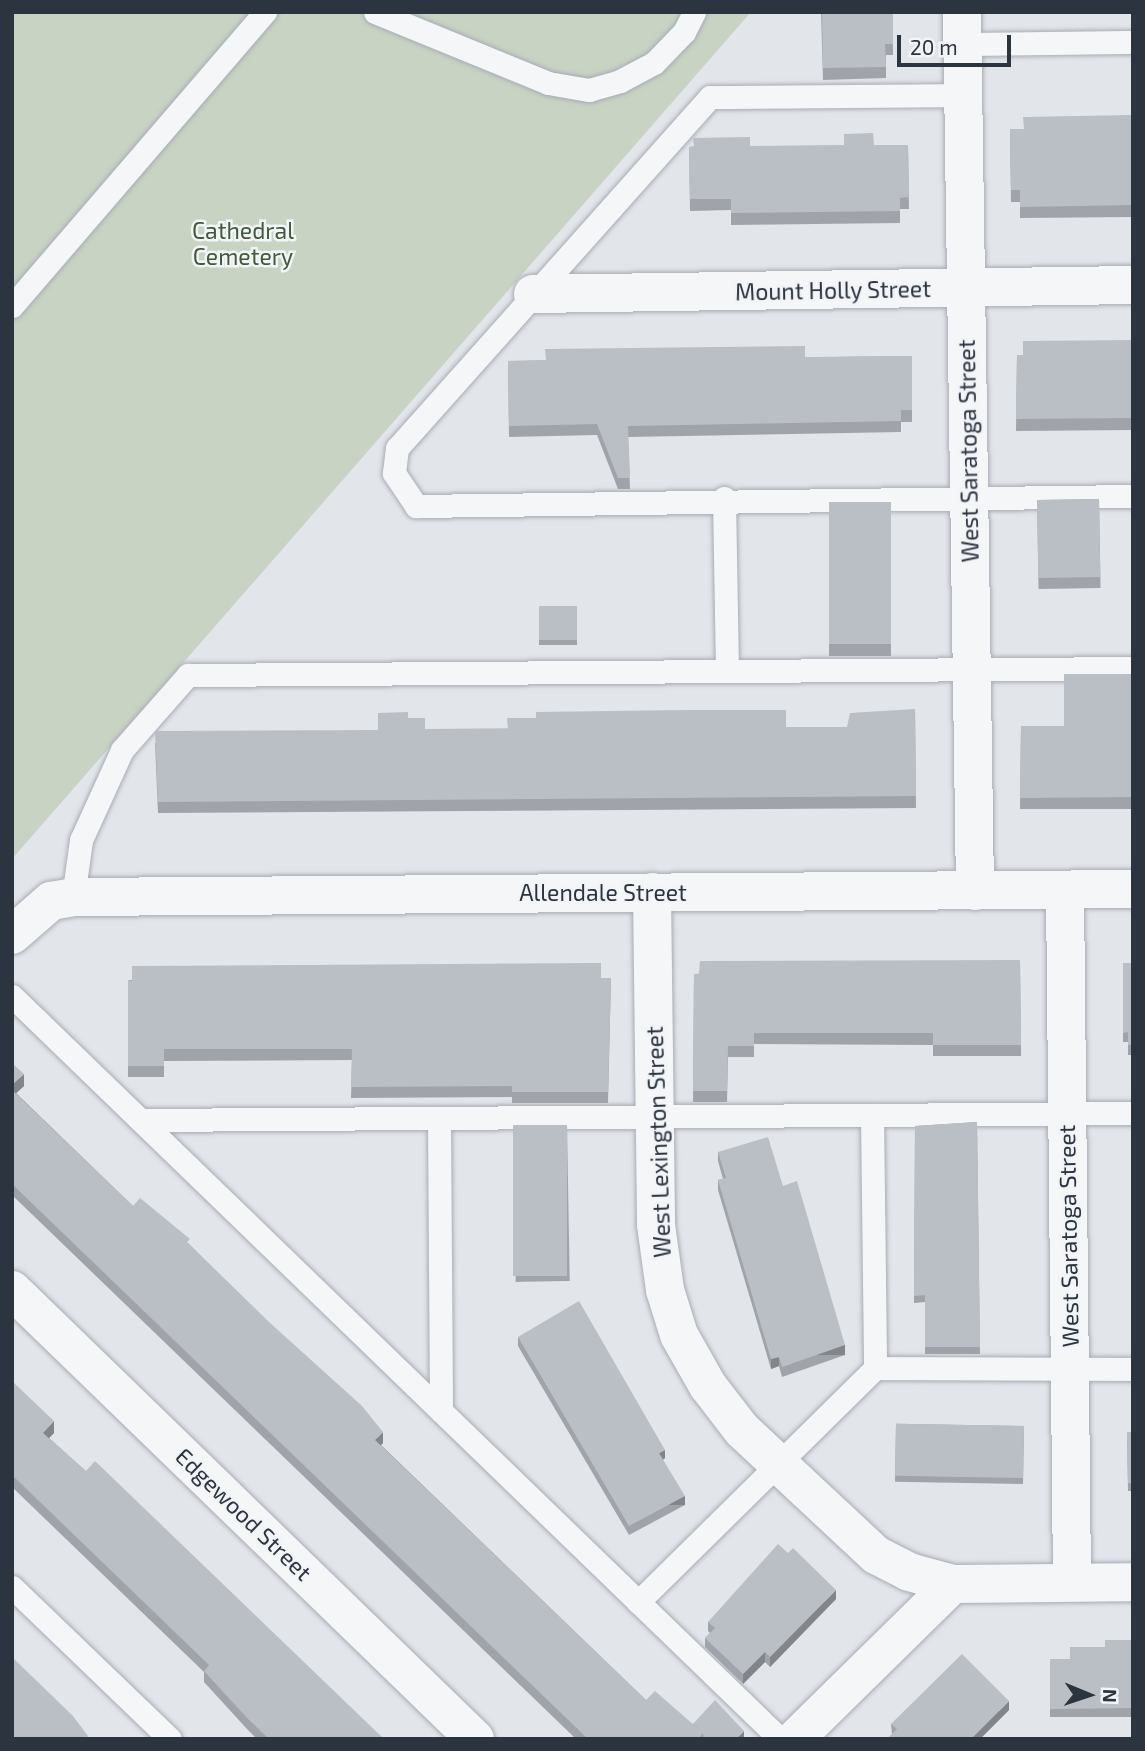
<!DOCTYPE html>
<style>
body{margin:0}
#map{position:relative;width:1145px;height:1751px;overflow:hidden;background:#e2e5ea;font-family:"Exo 2",sans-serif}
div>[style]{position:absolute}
.green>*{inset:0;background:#c8d3c4}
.roads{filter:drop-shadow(0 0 2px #a8acb4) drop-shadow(0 0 2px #a8acb4)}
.lane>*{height:23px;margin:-11.5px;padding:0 11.5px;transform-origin:11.5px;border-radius:11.5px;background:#f5f6f8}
.street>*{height:38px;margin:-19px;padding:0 19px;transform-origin:19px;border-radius:19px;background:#f5f6f8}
.wall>*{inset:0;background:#a0a4aa;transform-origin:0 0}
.shaded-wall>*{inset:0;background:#82868b;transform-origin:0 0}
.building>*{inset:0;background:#babfc6;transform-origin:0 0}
span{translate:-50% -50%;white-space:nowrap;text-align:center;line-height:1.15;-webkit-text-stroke:5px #f2f4f7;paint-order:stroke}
.park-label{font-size:23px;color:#415b3a}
.street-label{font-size:23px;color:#2c3440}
.frame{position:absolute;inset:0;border:14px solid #2c3440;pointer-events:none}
.north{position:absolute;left:1054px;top:1660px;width:70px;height:70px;-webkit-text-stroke:5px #f2f4f7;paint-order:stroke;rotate:92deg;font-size:19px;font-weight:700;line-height:28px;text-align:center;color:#2c3440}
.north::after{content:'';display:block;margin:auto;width:24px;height:32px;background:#2c3440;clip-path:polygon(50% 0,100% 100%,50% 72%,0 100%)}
.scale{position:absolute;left:897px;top:35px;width:114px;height:32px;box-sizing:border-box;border:4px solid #2c3440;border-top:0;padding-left:9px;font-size:21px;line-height:24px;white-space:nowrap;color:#2c3440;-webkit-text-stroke:5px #f2f4f7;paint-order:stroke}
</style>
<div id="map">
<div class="green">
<div style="clip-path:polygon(12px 12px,751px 12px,12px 859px)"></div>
</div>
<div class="roads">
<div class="lane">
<div style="left:375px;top:12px;width:187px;rotate:22.3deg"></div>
<div style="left:548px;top:83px;width:42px;rotate:9.7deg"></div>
<div style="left:589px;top:90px;width:32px;rotate:-16deg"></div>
<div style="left:620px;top:81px;width:38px;rotate:-28deg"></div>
<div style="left:654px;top:63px;width:43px;rotate:-45.9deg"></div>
<div style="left:684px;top:32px;width:22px;rotate:-63deg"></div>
<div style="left:962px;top:44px;width:171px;rotate:-0.7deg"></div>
<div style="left:963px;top:95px;width:253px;rotate:179.5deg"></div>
<div style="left:710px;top:97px;width:470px;rotate:131.7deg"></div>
<div style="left:397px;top:448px;width:25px;rotate:97deg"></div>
<div style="left:394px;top:473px;width:40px;rotate:56deg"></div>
<div style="left:416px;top:506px;width:717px;rotate:-0.8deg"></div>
<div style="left:12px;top:306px;width:388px;rotate:-49.3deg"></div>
<div style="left:724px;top:498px;width:171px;rotate:89deg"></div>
<div style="left:73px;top:897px;width:58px;rotate:-82deg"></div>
<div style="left:81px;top:840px;width:99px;rotate:-65.5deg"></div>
<div style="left:122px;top:750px;width:100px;rotate:-48.7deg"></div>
<div style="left:188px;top:675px;width:945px;rotate:-0.42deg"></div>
<div style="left:12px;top:996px;width:1069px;rotate:44.05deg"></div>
<div style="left:872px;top:1115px;width:253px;rotate:89.3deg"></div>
<div style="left:439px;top:1118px;width:293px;rotate:89.6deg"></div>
<div style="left:141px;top:1120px;width:992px;rotate:-0.4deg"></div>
<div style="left:12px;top:1587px;width:219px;rotate:43.9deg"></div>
<div style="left:638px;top:1602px;width:333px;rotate:-44.6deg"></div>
<div style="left:875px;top:1368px;width:258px;rotate:0.2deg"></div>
</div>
<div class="street">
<div style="left:962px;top:12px;width:879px;rotate:89.15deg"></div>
<div style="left:533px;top:294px;width:600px;rotate:-0.86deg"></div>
<div style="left:1065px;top:890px;width:692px;rotate:89.42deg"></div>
<div style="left:652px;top:892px;width:333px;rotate:89.3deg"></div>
<div style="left:656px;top:1225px;width:66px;rotate:82.1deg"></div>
<div style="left:665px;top:1290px;width:47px;rotate:72.7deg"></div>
<div style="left:679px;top:1335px;width:59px;rotate:60.4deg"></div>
<div style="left:708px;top:1386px;width:56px;rotate:52.3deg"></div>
<div style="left:742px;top:1430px;width:183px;rotate:43deg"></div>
<div style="left:876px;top:1555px;width:37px;rotate:27deg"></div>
<div style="left:909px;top:1572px;width:46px;rotate:15.3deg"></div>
<div style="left:953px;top:1584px;width:180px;rotate:-0.6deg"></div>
<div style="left:12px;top:935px;width:52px;rotate:-41.1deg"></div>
<div style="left:51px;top:901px;width:22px;rotate:-10deg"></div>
<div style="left:73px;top:897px;width:1060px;rotate:-0.43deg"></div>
<div style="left:12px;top:1290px;width:645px;rotate:44.12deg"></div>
<div style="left:795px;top:1739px;width:221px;rotate:-44.5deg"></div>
</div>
</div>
<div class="wall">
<div style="clip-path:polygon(821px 12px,893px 12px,893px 55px,886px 55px,886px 78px,823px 80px)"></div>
<div style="clip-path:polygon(1133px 115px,1133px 217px,1020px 218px,1020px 202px,1011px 202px,1010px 129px,1023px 129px)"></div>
<div style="clip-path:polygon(908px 145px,909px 209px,900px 209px,900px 223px,731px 225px,731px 210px,690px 211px,689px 147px)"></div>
<div style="clip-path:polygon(1133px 340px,1133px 430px,1016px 431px,1017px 355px,1023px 355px)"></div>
<div style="clip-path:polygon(912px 356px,912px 422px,901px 422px,901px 432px,628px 437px,630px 489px,618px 489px,597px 435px,509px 437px,508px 361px)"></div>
<div style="left:1099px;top:499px;width:89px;height:62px;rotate:89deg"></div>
<div style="left:891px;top:502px;width:154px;height:62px;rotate:90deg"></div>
<div style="left:577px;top:606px;width:39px;height:38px;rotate:90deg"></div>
<div style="clip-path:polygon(1133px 674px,1133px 809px,1020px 809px,1021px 726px,1064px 726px)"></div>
<div style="clip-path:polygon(915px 709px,916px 808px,158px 813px,155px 743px,378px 730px,408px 718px,425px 729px,847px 727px)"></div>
<div style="clip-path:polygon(1020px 960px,1021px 1056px,933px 1056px,933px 1045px,754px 1044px,754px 1057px,728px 1057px,727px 1102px,693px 1102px,694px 974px)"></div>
<div style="clip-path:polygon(1123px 963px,1133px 963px,1133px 1055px,1128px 1055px,1128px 1042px,1123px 1042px)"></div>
<div style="clip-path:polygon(601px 978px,611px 978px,608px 1103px,512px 1103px,512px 1097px,351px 1098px,352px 1060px,164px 1061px,164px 1077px,128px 1077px,128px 980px)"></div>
<div style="clip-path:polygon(12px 1063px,24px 1086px,16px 1093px,133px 1206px,190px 1245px,383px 1443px,381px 1445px,646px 1700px,693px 1724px,744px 1737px,742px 1739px,576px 1739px,12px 1195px)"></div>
<div style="clip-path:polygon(977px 1122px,980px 1354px,925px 1354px,925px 1302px,914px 1303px,915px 1126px)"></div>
<div style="left:567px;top:1125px;width:156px;height:54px;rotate:89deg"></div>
<div style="clip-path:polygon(718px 1152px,783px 1186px,845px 1355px,782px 1377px,779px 1366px,771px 1369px,718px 1190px,718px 1180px,723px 1179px,718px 1161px)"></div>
<div style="clip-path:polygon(518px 1337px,665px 1458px,663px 1460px,685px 1505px,629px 1535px,518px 1346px)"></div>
<div style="clip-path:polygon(12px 1381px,54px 1433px,49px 1438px,384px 1739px,257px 1739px,247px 1729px,204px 1682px,204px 1672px,12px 1487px)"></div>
<div style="left:1024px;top:1426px;width:58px;height:128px;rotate:91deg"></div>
<div style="clip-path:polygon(1127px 1432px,1133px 1432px,1133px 1491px,1128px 1491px)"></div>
<div style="clip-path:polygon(836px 1599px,770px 1667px,765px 1662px,743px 1684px,705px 1647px,705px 1638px,710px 1633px,708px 1631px,708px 1622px)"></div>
<div style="clip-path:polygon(1133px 1640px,1133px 1717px,1050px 1717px,1050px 1659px,1070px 1659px,1105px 1647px)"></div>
<div style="clip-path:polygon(1009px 1710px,980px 1739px,887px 1739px,892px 1734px,891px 1724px)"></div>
</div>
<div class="shaded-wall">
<div style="clip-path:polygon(24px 1074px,24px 1086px,12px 1097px,12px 1085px)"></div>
<div style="left:845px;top:1345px;width:10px;height:67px;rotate:90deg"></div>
<div style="clip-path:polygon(779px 1357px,779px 1366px,771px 1369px,771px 1359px)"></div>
<div style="clip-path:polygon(54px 1421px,54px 1433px,43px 1444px,43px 1433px)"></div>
<div style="clip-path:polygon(383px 1432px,383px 1443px,375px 1451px,375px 1440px)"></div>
<div style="clip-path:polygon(665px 1450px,665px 1458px,659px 1462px,659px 1453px)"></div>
<div style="left:685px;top:1496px;width:9px;height:64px;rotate:90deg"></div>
<div style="clip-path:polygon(836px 1590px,836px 1599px,770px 1667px,770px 1657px)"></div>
<div style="clip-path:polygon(765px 1652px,765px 1662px,743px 1684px,743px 1674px)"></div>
<div style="clip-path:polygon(1009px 1701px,1009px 1710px,980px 1739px,971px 1739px)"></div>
<div style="clip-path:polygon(744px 1731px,744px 1737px,742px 1739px,736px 1739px)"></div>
</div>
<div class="building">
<div style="clip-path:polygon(822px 12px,893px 12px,893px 44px,885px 44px,886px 67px,823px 68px)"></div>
<div style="clip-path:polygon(1133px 115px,1133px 205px,1020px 207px,1020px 190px,1011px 190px,1010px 129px,1024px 129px,1023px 117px)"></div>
<div style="clip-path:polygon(873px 133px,874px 145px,908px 145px,909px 197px,900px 198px,900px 211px,731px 213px,731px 199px,690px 199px,689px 147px,694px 146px,693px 138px,750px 137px,750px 146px,844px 145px,844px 134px)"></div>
<div style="clip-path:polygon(1133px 340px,1133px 418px,1016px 419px,1017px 355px,1023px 355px,1023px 341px)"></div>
<div style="clip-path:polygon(805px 346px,805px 357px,912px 356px,912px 410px,901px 410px,901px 421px,628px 426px,630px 478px,618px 478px,597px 424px,509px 426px,508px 361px,546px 360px,545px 349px)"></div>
<div style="left:1099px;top:499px;width:78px;height:62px;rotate:89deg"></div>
<div style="left:891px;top:502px;width:142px;height:62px;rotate:90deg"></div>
<div style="left:577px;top:606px;width:34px;height:38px;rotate:90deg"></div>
<div style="clip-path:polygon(1064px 674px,1133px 674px,1133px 797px,1020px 798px,1021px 726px,1064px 726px)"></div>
<div style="clip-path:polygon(915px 709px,916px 796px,158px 802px,155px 731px,378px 730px,378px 713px,408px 712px,408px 718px,425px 718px,425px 729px,508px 729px,507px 718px,536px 718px,536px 712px,694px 710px,786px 710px,786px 727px,847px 727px,850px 713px)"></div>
<div style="clip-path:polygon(1020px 960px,1021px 1045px,933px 1045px,933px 1033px,754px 1033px,754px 1046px,728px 1046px,727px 1091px,693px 1091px,694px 974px,699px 974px,700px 961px)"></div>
<div style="clip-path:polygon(601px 963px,601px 978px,611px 978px,608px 1092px,512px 1092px,512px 1086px,351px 1087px,352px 1049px,164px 1049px,164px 1066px,128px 1066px,128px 980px,132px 981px,132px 966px)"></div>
<div style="clip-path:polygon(1123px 963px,1133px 963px,1133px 1045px,1128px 1045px,1128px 1032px,1123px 1033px)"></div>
<div style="clip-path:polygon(12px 1063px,24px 1074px,12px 1085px)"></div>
<div style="clip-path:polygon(12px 1090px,133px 1206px,140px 1198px,190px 1239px,187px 1242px,269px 1322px,362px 1406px,383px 1432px,375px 1440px,646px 1700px,655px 1691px,703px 1733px,698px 1739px,588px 1739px,12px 1184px)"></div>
<div style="clip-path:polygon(977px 1122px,980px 1347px,925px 1347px,925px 1295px,914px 1296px,915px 1126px)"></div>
<div style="left:513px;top:1125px;width:54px;height:151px"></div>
<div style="clip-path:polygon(768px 1137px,783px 1186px,797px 1181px,845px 1345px,782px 1367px,779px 1357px,771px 1359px,718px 1180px,726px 1178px,718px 1152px)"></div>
<div style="clip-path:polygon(579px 1301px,665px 1450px,659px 1453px,685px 1496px,629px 1526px,518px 1337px)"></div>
<div style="clip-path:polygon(12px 1381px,54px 1421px,43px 1433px,86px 1471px,95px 1461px,384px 1739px,269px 1739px,247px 1718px,204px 1671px,209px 1665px,12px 1475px)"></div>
<div style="left:1024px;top:1426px;width:52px;height:128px;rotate:91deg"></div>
<div style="clip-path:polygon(1127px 1432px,1133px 1432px,1133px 1483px,1128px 1483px)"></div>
<div style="clip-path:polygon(778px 1544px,788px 1553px,793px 1548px,836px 1590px,770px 1657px,765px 1652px,743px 1674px,705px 1638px,715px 1628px,708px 1622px)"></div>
<div style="clip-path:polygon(1105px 1640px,1133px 1640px,1133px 1708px,1050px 1709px,1050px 1659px,1070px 1659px,1070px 1647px,1105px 1647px)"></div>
<div style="clip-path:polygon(962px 1654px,1009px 1701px,971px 1739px,887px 1739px,897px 1729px,891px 1724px)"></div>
<div style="clip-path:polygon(12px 1657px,73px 1716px,88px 1736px,86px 1739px,12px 1739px)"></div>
<div style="clip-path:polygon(715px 1700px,744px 1731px,736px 1739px,704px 1739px,703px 1733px,693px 1724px)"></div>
</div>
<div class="park-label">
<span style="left:243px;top:243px">Cathedral<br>Cemetery</span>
</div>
<div class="street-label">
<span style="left:833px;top:290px;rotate:-1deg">Mount Holly Street</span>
<span style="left:968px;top:451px;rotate:-91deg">West Saratoga Street</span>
<span style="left:603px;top:892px">Allendale Street</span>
<span style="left:658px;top:1142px;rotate:-92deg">West Lexington Street</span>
<span style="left:1068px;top:1236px;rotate:-91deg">West Saratoga Street</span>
<span style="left:244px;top:1514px;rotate:44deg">Edgewood Street</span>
</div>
<div class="frame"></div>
<div class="north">N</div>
<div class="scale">20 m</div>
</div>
